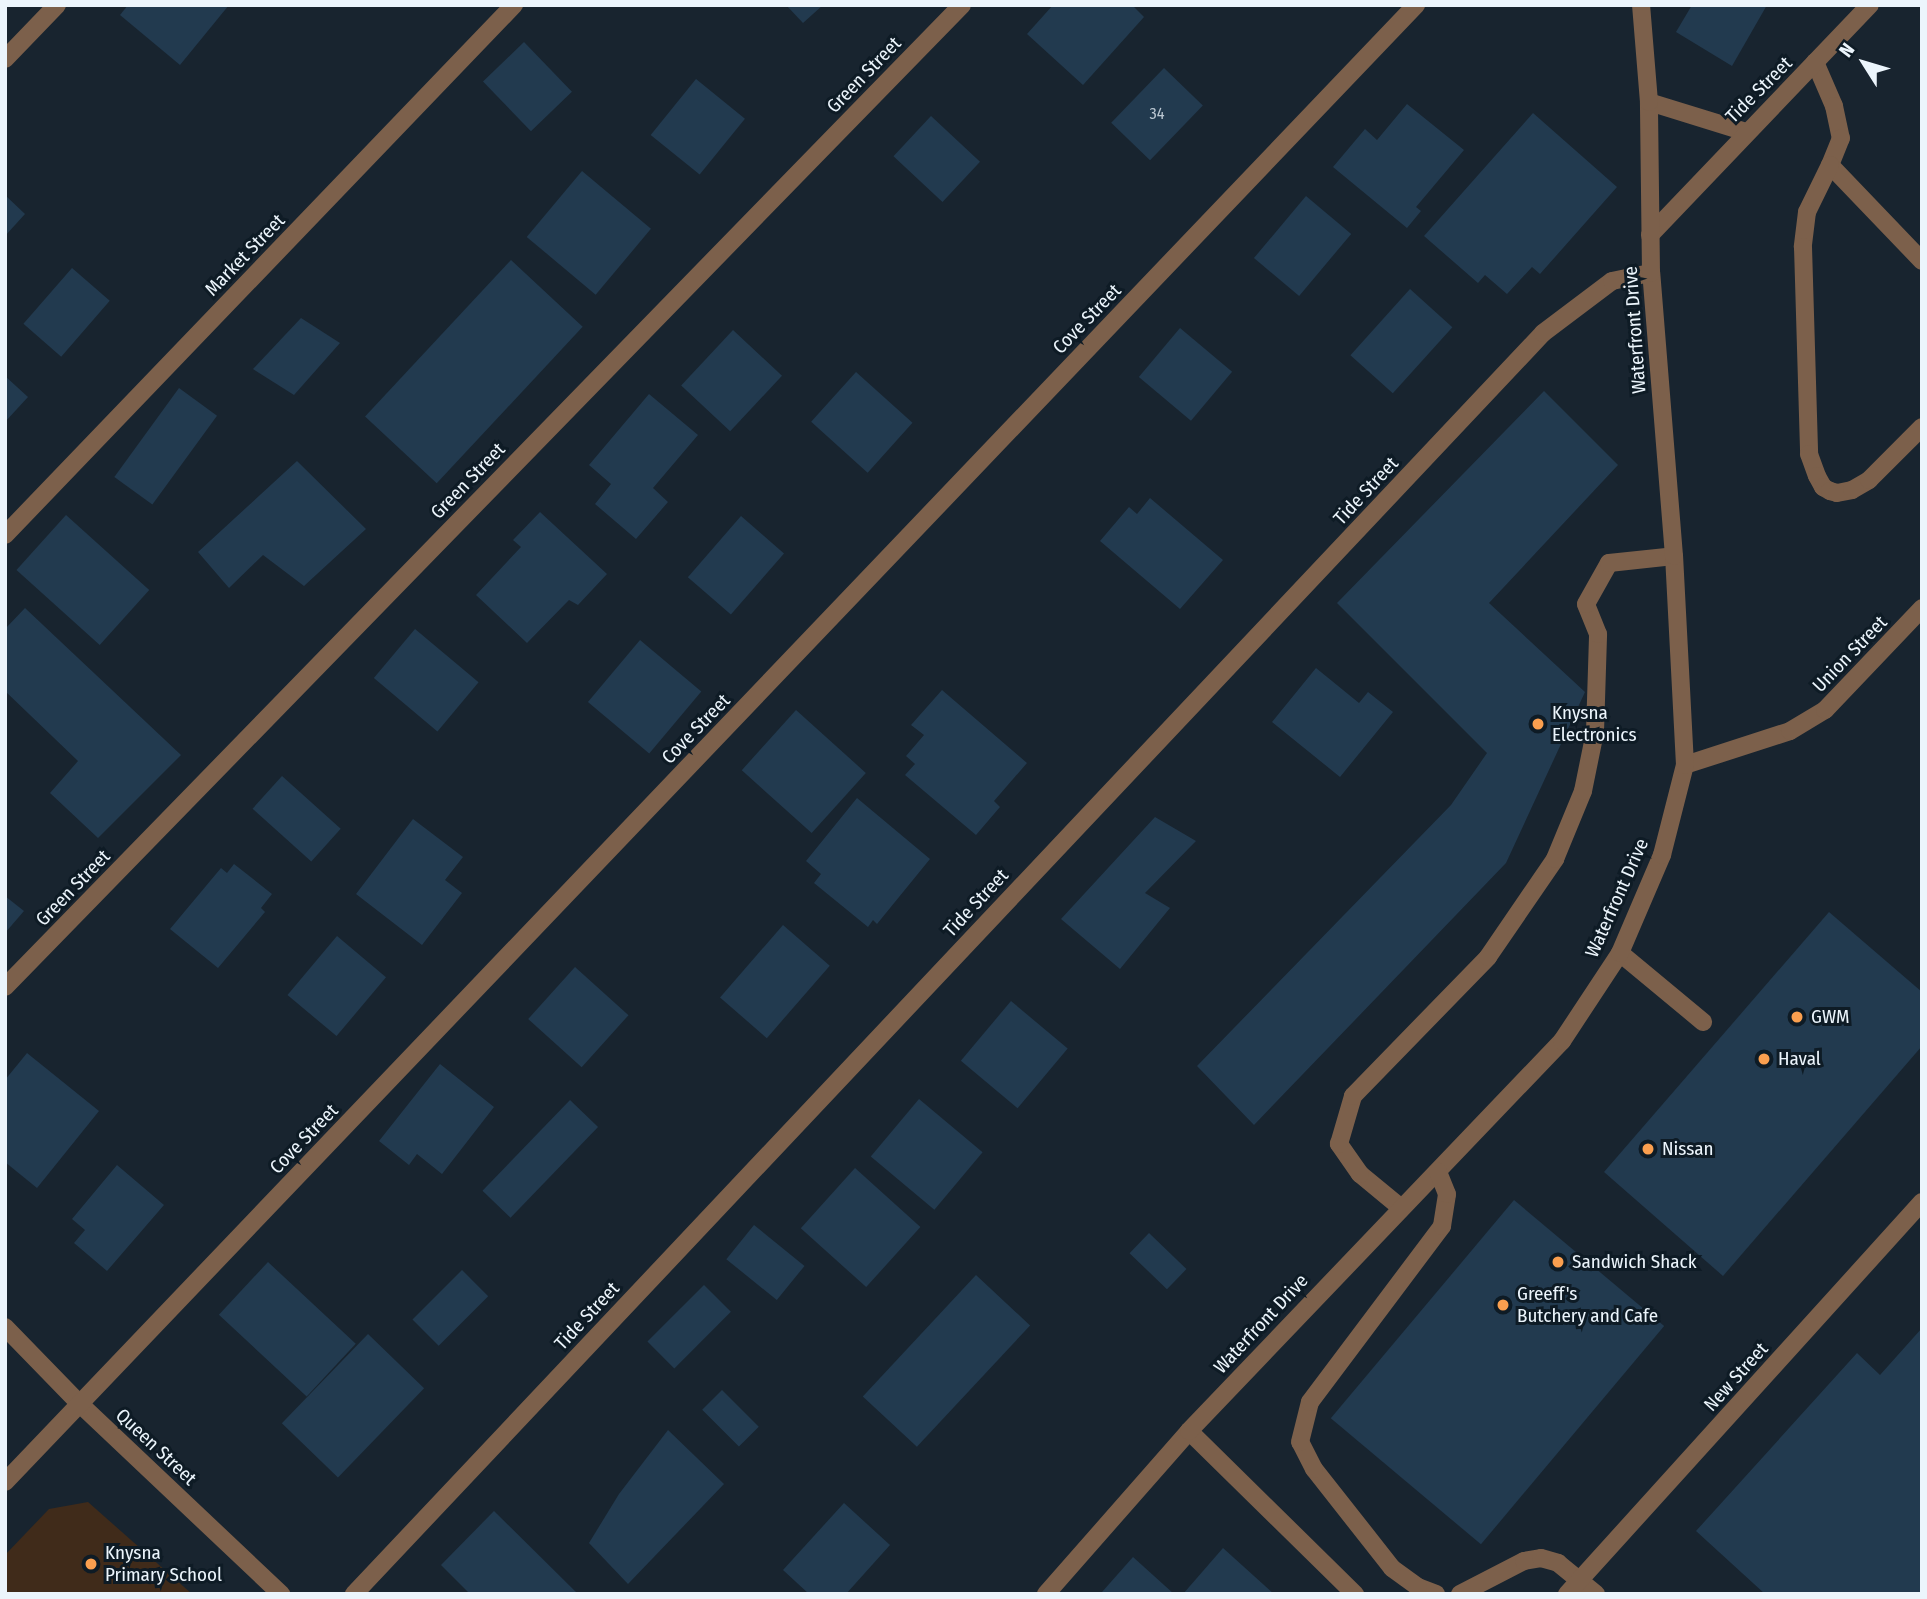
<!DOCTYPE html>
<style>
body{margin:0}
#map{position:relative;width:1927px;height:1599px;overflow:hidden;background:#18242f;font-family:"Fira Sans Condensed",sans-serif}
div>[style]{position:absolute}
.green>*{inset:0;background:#402b1a}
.building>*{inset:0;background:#223a4f;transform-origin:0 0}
.minor>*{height:18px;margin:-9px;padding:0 9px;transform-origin:9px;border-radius:9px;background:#7c604b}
.dots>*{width:19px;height:19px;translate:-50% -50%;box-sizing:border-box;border:4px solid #0e1b25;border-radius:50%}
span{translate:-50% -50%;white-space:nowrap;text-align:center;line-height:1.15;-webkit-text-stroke:6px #0e1b25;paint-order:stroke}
.number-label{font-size:16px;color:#bac6d1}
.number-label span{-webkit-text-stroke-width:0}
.street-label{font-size:19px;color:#ecf5fc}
.poi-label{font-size:19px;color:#ecf5fc}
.left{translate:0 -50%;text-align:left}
.frame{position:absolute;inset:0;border:7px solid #ecf5fc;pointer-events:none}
.north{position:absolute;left:1829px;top:28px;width:70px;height:70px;-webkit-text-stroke:5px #0e1b25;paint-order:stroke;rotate:307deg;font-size:19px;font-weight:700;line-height:28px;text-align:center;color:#ecf5fc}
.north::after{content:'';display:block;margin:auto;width:24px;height:32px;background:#ecf5fc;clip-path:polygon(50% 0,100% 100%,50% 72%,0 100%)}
</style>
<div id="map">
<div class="green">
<div style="clip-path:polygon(88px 1502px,192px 1594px,5px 1594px,5px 1555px,49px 1509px)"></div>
</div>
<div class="building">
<div style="clip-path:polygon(128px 5px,229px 5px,180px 65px,120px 15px)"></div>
<div style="clip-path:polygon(786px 5px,823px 5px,803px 23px)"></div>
<div style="clip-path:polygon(1053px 5px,1132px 5px,1144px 17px,1083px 85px,1027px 34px)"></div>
<div style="clip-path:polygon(1692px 5px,1767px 5px,1732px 66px,1676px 32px)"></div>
<div style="left:524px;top:42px;width:69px;height:57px;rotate:46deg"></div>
<div style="left:1164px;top:68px;width:54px;height:76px;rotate:44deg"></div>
<div style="left:696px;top:79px;width:63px;height:72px;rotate:39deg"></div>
<div style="clip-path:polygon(1407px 104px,1464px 150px,1416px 207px,1421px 211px,1407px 228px,1333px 167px,1365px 129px,1377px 140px)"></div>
<div style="clip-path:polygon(1533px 113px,1617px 187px,1540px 274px,1532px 267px,1507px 294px,1485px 275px,1478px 283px,1424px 236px)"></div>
<div style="left:931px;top:116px;width:67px;height:55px;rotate:43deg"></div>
<div style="left:582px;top:171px;width:90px;height:86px;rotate:40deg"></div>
<div style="clip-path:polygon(5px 195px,25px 214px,5px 236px)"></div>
<div style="left:1306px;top:196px;width:59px;height:81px;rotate:40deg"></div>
<div style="left:511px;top:260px;width:98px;height:214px;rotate:43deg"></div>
<div style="left:72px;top:268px;width:50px;height:74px;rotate:41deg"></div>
<div style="left:1410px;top:289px;width:57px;height:89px;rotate:42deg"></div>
<div style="clip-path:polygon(301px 318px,340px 343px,294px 395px,253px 369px)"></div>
<div style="left:1180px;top:328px;width:68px;height:64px;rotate:40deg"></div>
<div style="left:733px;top:330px;width:67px;height:76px;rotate:43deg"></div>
<div style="left:856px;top:372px;width:76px;height:67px;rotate:42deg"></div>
<div style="clip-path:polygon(5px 376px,28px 397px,5px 422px)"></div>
<div style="left:179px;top:388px;width:47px;height:110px;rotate:36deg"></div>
<div style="clip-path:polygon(1544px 391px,1618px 465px,1489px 603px,1585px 692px,1506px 863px,1254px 1125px,1197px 1066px,1451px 805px,1487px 753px,1337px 603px)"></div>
<div style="clip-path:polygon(649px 394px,698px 435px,653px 488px,668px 502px,636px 539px,595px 504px,611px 484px,589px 465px)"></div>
<div style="clip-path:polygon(297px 461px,366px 529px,304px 586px,263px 555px,229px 588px,198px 552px)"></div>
<div style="clip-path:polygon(1150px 498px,1223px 560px,1180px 609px,1100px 541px,1129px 507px,1137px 514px)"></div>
<div style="clip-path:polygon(540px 512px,607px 574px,578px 605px,569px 600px,527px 643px,476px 595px,521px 547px,513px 540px)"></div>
<div style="left:66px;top:515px;width:112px;height:74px;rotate:42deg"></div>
<div style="left:741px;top:516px;width:57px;height:81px;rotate:41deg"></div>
<div style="clip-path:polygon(25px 608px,181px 755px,98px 838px,50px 793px,78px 761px,5px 691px,5px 629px)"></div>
<div style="left:415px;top:629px;width:83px;height:64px;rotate:40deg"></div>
<div style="left:640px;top:640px;width:80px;height:81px;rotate:40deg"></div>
<div style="clip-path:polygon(1316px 668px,1359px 703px,1368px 692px,1393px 712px,1340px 777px,1272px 722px)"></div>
<div style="clip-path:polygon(942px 690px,1027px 763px,994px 801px,1000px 807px,976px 835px,905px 775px,915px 764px,906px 756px,924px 735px,911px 725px)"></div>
<div style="left:796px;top:710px;width:94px;height:81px;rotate:42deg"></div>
<div style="left:282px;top:776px;width:79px;height:44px;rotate:42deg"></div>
<div style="clip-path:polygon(857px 798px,930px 859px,877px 924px,873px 920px,868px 927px,814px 883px,821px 874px,806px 861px)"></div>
<div style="clip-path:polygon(1155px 817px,1196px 841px,1145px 893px,1170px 908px,1120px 969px,1061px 919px)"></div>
<div style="clip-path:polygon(413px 819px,463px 857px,445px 880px,462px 893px,422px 945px,356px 894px)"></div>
<div style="clip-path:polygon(234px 864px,272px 894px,261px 908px,265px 912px,218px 968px,170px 929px,221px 868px,227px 873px)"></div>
<div style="clip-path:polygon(5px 896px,24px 911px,5px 933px)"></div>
<div style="clip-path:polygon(1829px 912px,1922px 992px,1922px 1046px,1723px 1276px,1604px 1172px)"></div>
<div style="left:783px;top:925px;width:62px;height:96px;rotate:41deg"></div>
<div style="left:337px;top:936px;width:64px;height:77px;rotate:40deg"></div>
<div style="left:575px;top:967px;width:72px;height:70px;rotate:42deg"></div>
<div style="left:1011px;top:1001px;width:74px;height:78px;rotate:40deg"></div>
<div style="clip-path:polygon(27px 1053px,99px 1111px,37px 1188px,5px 1162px,5px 1080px)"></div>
<div style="clip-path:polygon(440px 1064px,494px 1107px,442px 1174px,417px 1154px,409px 1165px,379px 1141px)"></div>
<div style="left:919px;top:1099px;width:83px;height:75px;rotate:40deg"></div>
<div style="left:570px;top:1100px;width:39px;height:126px;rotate:44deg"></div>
<div style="clip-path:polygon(117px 1165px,164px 1205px,107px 1271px,74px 1243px,85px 1230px,72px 1219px)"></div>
<div style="left:855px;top:1168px;width:88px;height:81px;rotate:42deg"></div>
<div style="left:1514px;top:1200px;width:196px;height:285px;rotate:40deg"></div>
<div style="left:754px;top:1225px;width:65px;height:44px;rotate:39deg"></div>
<div style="left:1149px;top:1233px;width:52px;height:28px;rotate:44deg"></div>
<div style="left:268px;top:1262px;width:120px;height:72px;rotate:43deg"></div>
<div style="left:462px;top:1270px;width:37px;height:70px;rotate:45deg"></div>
<div style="left:976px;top:1275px;width:74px;height:166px;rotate:43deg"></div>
<div style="left:704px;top:1285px;width:38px;height:80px;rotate:45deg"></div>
<div style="clip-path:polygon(1922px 1328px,1922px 1594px,1765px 1594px,1696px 1531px,1857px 1353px,1880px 1375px)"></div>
<div style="left:368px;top:1334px;width:78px;height:124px;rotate:44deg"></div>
<div style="left:722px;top:1390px;width:52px;height:28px;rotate:45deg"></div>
<div style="clip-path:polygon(668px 1430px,724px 1484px,628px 1584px,589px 1543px,619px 1494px)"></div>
<div style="clip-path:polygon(844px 1503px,890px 1545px,846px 1594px,809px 1594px,783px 1570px)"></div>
<div style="clip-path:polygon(494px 1511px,578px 1594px,470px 1594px,441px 1565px)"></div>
<div style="clip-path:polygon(1223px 1548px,1274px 1594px,1183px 1594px)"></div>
<div style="clip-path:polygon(1133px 1557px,1174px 1594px,1104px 1594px,1102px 1592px)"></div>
</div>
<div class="minor">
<div style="left:5px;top:59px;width:75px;rotate:-46.1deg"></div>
<div style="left:1815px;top:62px;width:48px;rotate:66.6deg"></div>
<div style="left:1834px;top:106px;width:33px;rotate:78deg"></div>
<div style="left:1841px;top:138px;width:29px;rotate:112deg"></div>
<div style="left:1830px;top:165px;width:133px;rotate:46.2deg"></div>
<div style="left:1649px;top:102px;width:102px;rotate:17.2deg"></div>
<div style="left:1830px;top:165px;width:52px;rotate:116.1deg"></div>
<div style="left:1807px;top:212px;width:35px;rotate:97deg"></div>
<div style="left:1803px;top:247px;width:207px;rotate:88.3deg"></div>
<div style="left:1809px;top:454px;width:23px;rotate:70deg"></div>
<div style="left:1817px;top:476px;width:13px;rotate:61deg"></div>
<div style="left:1823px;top:487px;width:8px;rotate:30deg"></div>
<div style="left:1830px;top:491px;width:7px;rotate:16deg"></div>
<div style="left:1837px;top:493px;width:15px;rotate:-11deg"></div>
<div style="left:1852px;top:490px;width:20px;rotate:-30deg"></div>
<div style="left:1869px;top:480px;width:75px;rotate:-45deg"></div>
<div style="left:1650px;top:235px;width:318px;rotate:-46.3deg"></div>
<div style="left:5px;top:535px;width:735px;rotate:-46.16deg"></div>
<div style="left:1685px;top:765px;width:110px;rotate:-17.9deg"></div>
<div style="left:1790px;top:731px;width:41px;rotate:-31deg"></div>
<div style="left:1825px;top:710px;width:141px;rotate:-46.4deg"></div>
<div style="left:1620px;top:953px;width:108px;rotate:39.7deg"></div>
<div style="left:5px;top:987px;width:1371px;rotate:-45.74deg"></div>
<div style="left:1400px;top:1207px;width:52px;rotate:-140.5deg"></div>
<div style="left:1360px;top:1174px;width:37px;rotate:-125deg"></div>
<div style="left:1339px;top:1144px;width:50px;rotate:-73.7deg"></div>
<div style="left:1353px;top:1096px;width:194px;rotate:-45.8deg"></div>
<div style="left:1488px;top:957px;width:119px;rotate:-55.6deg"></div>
<div style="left:1555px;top:859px;width:74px;rotate:-67.6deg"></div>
<div style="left:1583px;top:791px;width:60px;rotate:-78.5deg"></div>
<div style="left:1595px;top:732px;width:98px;rotate:-88.2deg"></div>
<div style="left:1598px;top:634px;width:32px;rotate:-112deg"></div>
<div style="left:1586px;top:604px;width:47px;rotate:-60.7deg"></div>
<div style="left:1609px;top:563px;width:65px;rotate:-6.1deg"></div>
<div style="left:5px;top:1327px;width:107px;rotate:45.8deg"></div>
<div style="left:80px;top:1404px;width:277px;rotate:43.4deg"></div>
<div style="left:1189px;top:1431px;width:233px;rotate:44.5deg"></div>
<div style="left:5px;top:1482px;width:2043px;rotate:-46.31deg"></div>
<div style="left:354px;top:1594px;width:1733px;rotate:-46.68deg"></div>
<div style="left:1543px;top:333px;width:86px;rotate:-37deg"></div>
<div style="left:1612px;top:281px;width:40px;rotate:-12deg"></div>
<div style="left:1046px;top:1594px;width:217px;rotate:-48.7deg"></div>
<div style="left:1189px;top:1431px;width:540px;rotate:-46.28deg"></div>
<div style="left:1562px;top:1041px;width:105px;rotate:-56.6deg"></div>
<div style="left:1620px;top:953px;width:107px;rotate:-66.8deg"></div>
<div style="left:1662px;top:855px;width:93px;rotate:-75.7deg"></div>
<div style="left:1685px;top:765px;width:209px;rotate:-93deg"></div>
<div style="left:1674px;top:556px;width:284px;rotate:-94.6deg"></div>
<div style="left:1651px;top:273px;width:171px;rotate:-90.7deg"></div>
<div style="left:1649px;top:102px;width:97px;rotate:-94.7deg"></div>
<div style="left:1436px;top:1594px;width:19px;rotate:-159deg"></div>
<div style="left:1418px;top:1587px;width:32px;rotate:-144deg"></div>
<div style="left:1392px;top:1568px;width:126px;rotate:-128.2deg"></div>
<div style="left:1314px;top:1469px;width:30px;rotate:-117deg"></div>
<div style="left:1300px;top:1442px;width:41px;rotate:-76deg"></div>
<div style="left:1310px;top:1402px;width:220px;rotate:-53.1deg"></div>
<div style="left:1442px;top:1226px;width:32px;rotate:-81deg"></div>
<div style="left:1447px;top:1194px;width:24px;rotate:-112deg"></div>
<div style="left:1460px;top:1594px;width:72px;rotate:-27.3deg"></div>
<div style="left:1524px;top:1561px;width:17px;rotate:-10deg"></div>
<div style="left:1541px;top:1558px;width:18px;rotate:16deg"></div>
<div style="left:1558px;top:1563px;width:49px;rotate:39.2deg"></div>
<div style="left:1567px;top:1594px;width:529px;rotate:-47.84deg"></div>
</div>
<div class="dots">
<div style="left:1538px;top:724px;background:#fa9f4f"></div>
<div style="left:1797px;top:1017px;background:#fa9f4f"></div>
<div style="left:1764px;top:1059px;background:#fa9f4f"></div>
<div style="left:1648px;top:1149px;background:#fa9f4f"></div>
<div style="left:1558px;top:1262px;background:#fa9f4f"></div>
<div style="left:1503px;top:1305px;background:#fa9f4f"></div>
<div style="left:91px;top:1564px;background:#fa9f4f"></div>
</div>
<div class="number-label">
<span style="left:1157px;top:114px">34</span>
</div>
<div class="street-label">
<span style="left:864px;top:75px;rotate:-46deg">Green Street</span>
<span style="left:1759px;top:90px;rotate:-45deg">Tide Street</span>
<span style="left:245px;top:255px;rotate:-46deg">Market Street</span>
<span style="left:1087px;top:319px;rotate:-46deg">Cove Street</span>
<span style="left:1635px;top:330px;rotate:-94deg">Waterfront Drive</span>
<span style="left:468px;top:481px;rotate:-46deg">Green Street</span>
<span style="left:1366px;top:491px;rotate:-47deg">Tide Street</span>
<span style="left:1850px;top:654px;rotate:-46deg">Union Street</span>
<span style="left:696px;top:729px;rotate:-46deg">Cove Street</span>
<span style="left:73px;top:888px;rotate:-46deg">Green Street</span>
<span style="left:1617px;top:898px;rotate:-66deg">Waterfront Drive</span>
<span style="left:976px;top:903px;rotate:-47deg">Tide Street</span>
<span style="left:304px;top:1139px;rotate:-46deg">Cove Street</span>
<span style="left:587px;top:1316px;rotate:-47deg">Tide Street</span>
<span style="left:1261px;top:1324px;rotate:-47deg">Waterfront Drive</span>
<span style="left:1736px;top:1377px;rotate:-48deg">New Street</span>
<span style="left:156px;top:1447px;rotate:43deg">Queen Street</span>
</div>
<div class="poi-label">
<span class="left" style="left:1552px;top:724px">Knysna<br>Electronics</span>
<span class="left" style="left:1811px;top:1017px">GWM</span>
<span class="left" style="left:1778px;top:1059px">Haval</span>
<span class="left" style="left:1662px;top:1149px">Nissan</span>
<span class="left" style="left:1572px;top:1262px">Sandwich Shack</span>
<span class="left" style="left:1517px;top:1305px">Greeff's<br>Butchery and Cafe</span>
<span class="left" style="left:105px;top:1564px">Knysna<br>Primary School</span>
</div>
<div class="frame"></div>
<div class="north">N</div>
</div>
